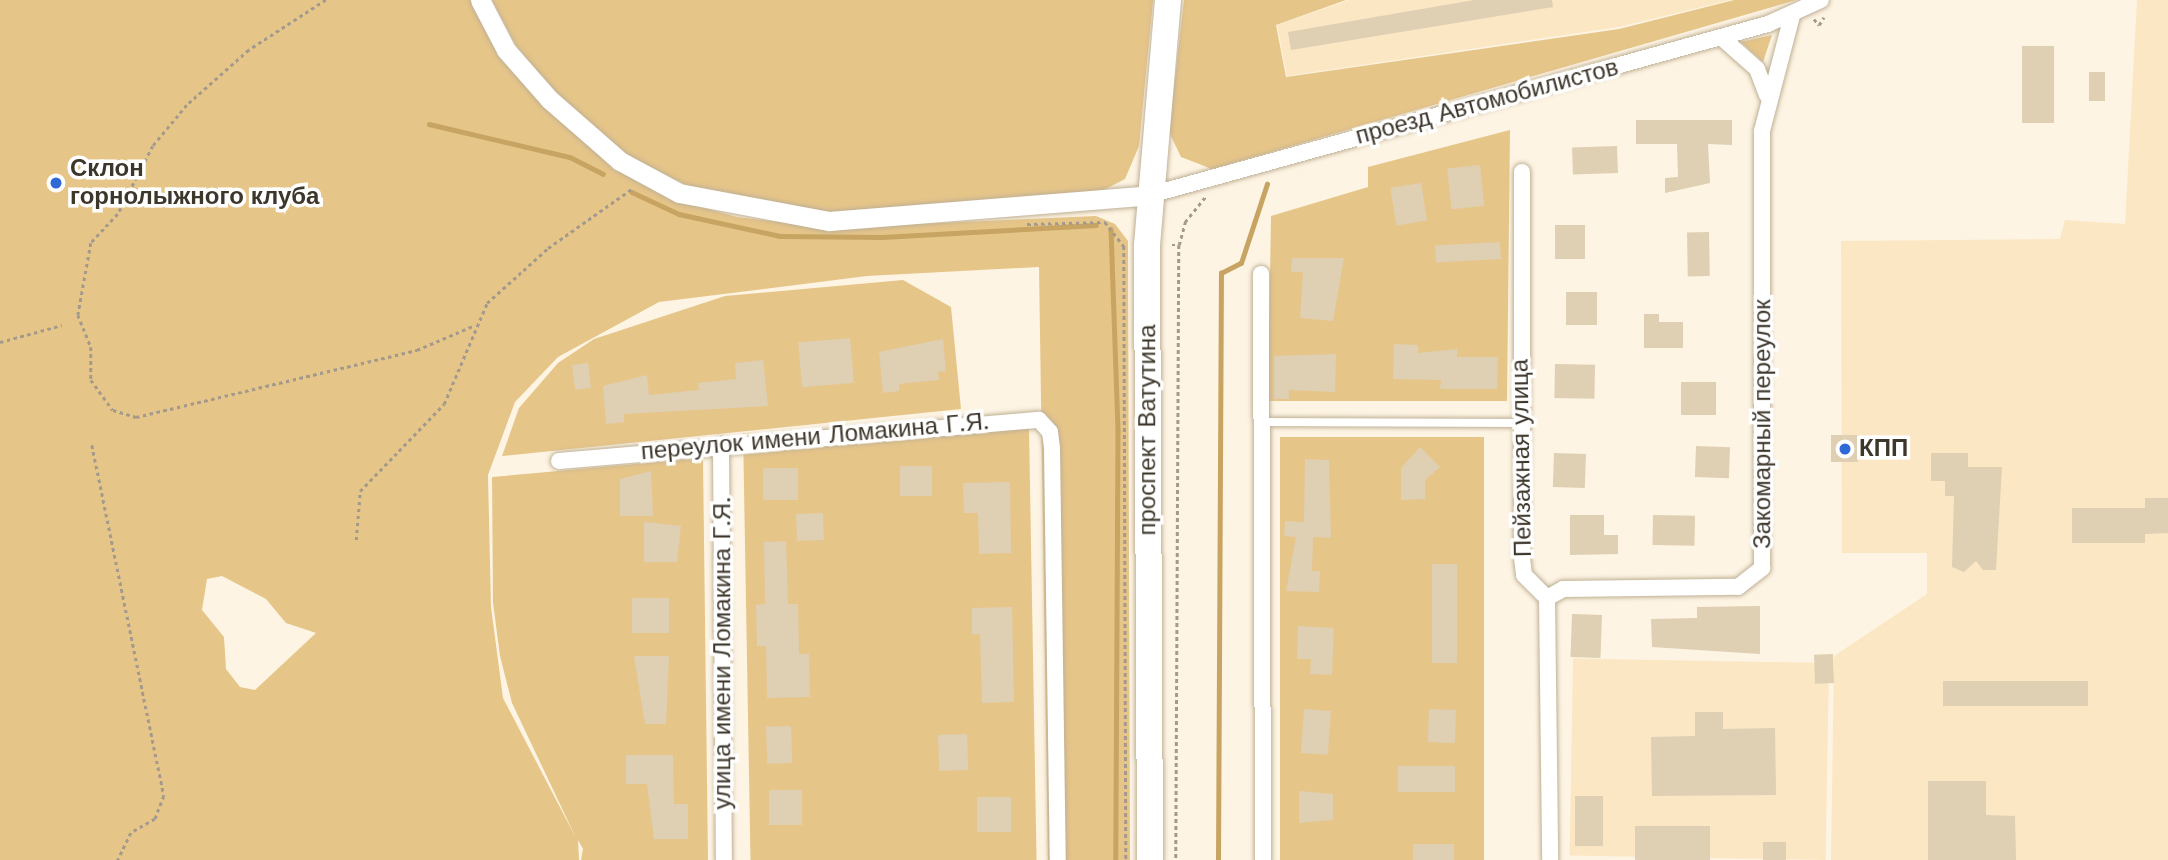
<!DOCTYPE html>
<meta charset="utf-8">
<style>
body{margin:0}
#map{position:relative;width:2168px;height:860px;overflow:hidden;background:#fef4e3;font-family:"Work Sans",sans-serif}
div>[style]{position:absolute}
.built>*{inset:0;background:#fbe7c4;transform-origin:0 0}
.green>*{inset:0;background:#e6c589;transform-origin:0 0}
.stream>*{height:4.5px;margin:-2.25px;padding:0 2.25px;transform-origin:2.25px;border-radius:2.25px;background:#c8a462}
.building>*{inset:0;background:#dfcfb3;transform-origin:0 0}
.path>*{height:2.5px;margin-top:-1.25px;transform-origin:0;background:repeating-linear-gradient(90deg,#a39a8c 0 3.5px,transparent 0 7px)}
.roads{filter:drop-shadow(0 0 2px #bfb095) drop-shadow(0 0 2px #bfb095)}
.service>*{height:8px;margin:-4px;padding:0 4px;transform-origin:4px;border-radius:4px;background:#fff}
.minor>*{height:16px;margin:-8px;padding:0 8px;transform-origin:8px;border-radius:8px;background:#fff}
.tertiary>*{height:19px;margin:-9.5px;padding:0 9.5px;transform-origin:9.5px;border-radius:9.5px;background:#fff}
.primary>*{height:26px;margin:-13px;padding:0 13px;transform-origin:13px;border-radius:13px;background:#fff}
.dots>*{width:19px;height:19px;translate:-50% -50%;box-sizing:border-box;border:4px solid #fff;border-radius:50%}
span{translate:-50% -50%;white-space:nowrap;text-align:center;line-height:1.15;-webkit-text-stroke:7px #fff;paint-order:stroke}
.street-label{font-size:24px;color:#3d362b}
.poi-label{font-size:24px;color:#3d362b;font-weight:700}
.left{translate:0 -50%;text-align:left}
</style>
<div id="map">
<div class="built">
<div style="clip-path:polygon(1349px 0,1730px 0,1619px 27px,1287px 76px,1277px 25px)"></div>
<div style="clip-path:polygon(2137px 0,2168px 0,2168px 860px,1831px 860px,1834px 656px,1927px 594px,1927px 553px,1842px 553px,1841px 241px,2060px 239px,2065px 220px,2125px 224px)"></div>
<div style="left:1829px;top:663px;width:197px;height:256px;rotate:91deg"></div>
</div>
<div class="green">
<div style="clip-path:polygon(evenodd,0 0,474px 0,539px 99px,613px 169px,676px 200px,737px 217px,827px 228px,1096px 216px,1115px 224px,1128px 241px,1130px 860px,1048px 860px,1039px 267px,867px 276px,659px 302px,558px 357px,515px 402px,488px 475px,491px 607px,503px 698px,576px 838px,512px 703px,500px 656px,493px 603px,492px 477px,703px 458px,708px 860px,581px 860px,583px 849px,578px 840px,579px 860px,0 860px,0 0,222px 576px,266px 599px,286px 623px,316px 633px,255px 690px,240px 687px,226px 669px,224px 637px,202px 610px,207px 579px,222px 576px)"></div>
<div style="clip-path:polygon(492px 0,1153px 0,1139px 146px,1125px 179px,1102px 191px,828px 212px,741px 198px,684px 184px,626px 155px,554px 93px,515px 44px)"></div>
<div style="clip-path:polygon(1184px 0,1346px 0,1276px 25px,1286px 77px,1619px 29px,1734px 0,1796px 0,1212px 169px,1181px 157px,1169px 132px)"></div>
<div style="clip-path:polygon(1772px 35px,1763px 62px,1741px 42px)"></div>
<div style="clip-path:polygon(1510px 130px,1507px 401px,1268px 401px,1271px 216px,1368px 187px,1368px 167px)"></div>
<div style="clip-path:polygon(903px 280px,951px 307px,961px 409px,502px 456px,519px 408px,558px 363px,594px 339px,725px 296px)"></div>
<div style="left:1029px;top:428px;width:432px;height:286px;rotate:89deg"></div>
<div style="left:1280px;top:437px;width:204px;height:423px"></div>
</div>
<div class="stream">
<div style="left:429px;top:124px;width:145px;rotate:13.2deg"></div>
<div style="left:570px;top:157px;width:37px;rotate:27deg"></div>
<div style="left:632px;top:192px;width:52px;rotate:25.1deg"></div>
<div style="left:679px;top:214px;width:103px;rotate:12.3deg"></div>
<div style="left:780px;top:236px;width:102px;rotate:0.6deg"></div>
<div style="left:882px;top:237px;width:214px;rotate:-3.2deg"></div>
<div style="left:1111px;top:229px;width:202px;rotate:88deg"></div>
<div style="left:1118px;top:431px;width:429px;rotate:90.3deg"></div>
<div style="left:1218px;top:860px;width:587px;rotate:-89.71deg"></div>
<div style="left:1221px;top:273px;width:22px;rotate:-27deg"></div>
<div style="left:1241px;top:263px;width:83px;rotate:-71.8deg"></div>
</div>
<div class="building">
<div style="clip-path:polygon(1474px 0,1552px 0,1553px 7px,1291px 50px,1288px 32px)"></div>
<div style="left:2022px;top:46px;width:32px;height:77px"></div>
<div style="left:2089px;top:72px;width:16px;height:29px"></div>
<div style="clip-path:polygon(1636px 120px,1732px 120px,1732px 145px,1708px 144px,1710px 183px,1665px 193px,1665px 178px,1678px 177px,1677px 144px,1636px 144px)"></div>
<div style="left:1617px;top:146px;width:27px;height:45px;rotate:88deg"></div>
<div style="left:1480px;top:165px;width:41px;height:33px;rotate:84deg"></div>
<div style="left:1421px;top:183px;width:38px;height:31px;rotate:81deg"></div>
<div style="left:1555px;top:225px;width:30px;height:34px"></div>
<div style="left:1709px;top:232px;width:44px;height:22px;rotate:89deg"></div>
<div style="left:1500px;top:242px;width:17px;height:65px;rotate:87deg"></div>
<div style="clip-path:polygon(1292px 258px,1344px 258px,1333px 321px,1300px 318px,1303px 272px,1291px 272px)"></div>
<div style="left:1566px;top:292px;width:31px;height:33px"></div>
<div style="clip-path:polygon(1644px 314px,1659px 314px,1659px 322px,1683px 322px,1683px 348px,1644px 348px)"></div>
<div style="left:850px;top:338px;width:45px;height:52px;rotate:85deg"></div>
<div style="clip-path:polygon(943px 339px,946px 371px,938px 372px,939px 380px,899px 384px,899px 391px,883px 393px,879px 352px)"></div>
<div style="clip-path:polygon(1394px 344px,1418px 345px,1418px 353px,1457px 349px,1457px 357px,1498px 357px,1497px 389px,1440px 389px,1441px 380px,1393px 379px)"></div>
<div style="clip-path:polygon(1336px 354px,1335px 392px,1289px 390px,1289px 399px,1274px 399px,1274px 356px)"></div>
<div style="clip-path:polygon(763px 360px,768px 406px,624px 414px,624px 422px,606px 424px,603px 386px,647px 375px,649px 395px,699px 390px,698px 383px,736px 379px,735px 363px)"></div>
<div style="left:588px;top:363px;width:25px;height:16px;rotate:83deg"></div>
<div style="left:1555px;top:364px;width:40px;height:34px;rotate:1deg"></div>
<div style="left:1681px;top:382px;width:35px;height:33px"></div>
<div style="left:1831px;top:435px;width:27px;height:27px"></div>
<div style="left:1696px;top:446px;width:34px;height:31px;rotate:2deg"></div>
<div style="clip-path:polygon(1420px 447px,1440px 467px,1425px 480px,1425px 499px,1401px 500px,1401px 468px)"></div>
<div style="left:1554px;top:453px;width:32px;height:34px;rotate:2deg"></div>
<div style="clip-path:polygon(1931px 453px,1968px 453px,1968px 467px,2002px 467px,1996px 570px,1983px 570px,1976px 561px,1964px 572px,1952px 567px,1954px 496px,1945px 496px,1945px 481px,1931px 481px)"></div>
<div style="clip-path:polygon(1305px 459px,1329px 460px,1331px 538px,1313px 537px,1312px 571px,1320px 571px,1319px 592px,1286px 591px,1296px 537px,1284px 536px,1285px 521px,1304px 522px)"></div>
<div style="left:900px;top:466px;width:32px;height:30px"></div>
<div style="left:798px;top:468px;width:32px;height:35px;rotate:90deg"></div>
<div style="clip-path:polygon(651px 471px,653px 516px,620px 516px,620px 479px)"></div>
<div style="clip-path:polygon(1010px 482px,1011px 553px,979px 554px,978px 513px,964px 513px,963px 483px)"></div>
<div style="clip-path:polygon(2145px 498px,2168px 498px,2168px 533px,2145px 534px,2145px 543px,2072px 543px,2072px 508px,2145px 508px)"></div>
<div style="left:823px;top:513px;width:27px;height:27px;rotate:88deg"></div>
<div style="clip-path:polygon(1570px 515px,1604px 515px,1604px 535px,1618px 535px,1618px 554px,1570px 555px)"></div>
<div style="left:1653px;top:515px;width:42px;height:30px;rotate:1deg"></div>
<div style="clip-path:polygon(644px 522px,681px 526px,677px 562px,644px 562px)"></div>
<div style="clip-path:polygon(786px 541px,788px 604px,798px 604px,799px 654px,809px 654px,810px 697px,767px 698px,766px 646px,757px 646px,756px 605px,765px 604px,764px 542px)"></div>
<div style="left:1432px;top:564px;width:25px;height:99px"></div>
<div style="left:632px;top:598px;width:37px;height:35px"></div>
<div style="clip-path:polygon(1760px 606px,1760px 654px,1652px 647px,1651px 619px,1697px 618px,1697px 607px)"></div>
<div style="clip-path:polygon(1012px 607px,1014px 702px,982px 703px,980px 634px,972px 634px,972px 608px)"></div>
<div style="left:1572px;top:614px;width:30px;height:43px;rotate:2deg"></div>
<div style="clip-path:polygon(1298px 626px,1334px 628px,1332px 675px,1310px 674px,1311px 659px,1297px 659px)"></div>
<div style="left:1833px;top:654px;width:29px;height:19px;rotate:88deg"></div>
<div style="clip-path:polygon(634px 656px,669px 656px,666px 724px,645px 724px)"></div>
<div style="left:1943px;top:681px;width:145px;height:25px"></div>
<div style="left:1304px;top:709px;width:27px;height:44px;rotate:4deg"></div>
<div style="left:1429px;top:709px;width:27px;height:33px;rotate:2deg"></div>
<div style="clip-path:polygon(1695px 712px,1723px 712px,1723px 729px,1775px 728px,1776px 795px,1652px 796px,1651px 737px,1695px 736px)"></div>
<div style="left:791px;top:726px;width:37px;height:25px;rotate:88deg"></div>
<div style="left:967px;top:734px;width:36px;height:29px;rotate:88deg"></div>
<div style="clip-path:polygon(626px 755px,673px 755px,674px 804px,688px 804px,688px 839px,654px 839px,647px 784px,626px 784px)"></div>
<div style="left:1398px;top:766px;width:57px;height:26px"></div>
<div style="clip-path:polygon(1928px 781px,1986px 781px,1986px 815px,2015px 816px,2016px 860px,1928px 860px)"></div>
<div style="left:769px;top:790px;width:33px;height:35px"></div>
<div style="clip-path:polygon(1299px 791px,1333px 794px,1333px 820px,1299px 823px)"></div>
<div style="left:1575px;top:796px;width:28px;height:50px"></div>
<div style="left:977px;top:797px;width:34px;height:35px"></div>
<div style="left:1635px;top:826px;width:75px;height:34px"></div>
<div style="left:1763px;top:842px;width:23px;height:18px"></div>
<div style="left:1454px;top:844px;width:16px;height:41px;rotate:90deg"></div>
</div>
<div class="path">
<div style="left:326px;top:0;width:92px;rotate:147deg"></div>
<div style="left:249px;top:50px;width:83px;rotate:138.4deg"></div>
<div style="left:187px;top:105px;width:53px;rotate:129.7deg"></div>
<div style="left:153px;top:146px;width:76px;rotate:117.2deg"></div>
<div style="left:118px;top:214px;width:40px;rotate:133deg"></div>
<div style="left:91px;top:243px;width:73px;rotate:100.2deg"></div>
<div style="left:78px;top:315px;width:35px;rotate:68deg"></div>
<div style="left:91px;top:347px;width:33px;rotate:90deg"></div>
<div style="left:91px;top:380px;width:37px;rotate:54deg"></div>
<div style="left:113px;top:410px;width:24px;rotate:17deg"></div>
<div style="left:136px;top:417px;width:289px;rotate:-13.4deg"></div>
<div style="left:417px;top:350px;width:61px;rotate:-23.2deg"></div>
<div style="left:1814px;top:19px;width:8px;rotate:50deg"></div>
<div style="left:1819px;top:25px;width:9px;rotate:-58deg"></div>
<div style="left:1027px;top:224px;width:78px;rotate:-1.5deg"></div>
<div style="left:1105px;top:222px;width:31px;rotate:52deg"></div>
<div style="left:1124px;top:246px;width:614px;rotate:89.81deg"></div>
<div style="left:1172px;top:245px;width:7px"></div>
<div style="left:1179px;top:245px;width:615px;rotate:90.28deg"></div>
<div style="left:1179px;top:245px;width:24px;rotate:-75deg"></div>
<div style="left:1185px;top:222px;width:32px;rotate:-51deg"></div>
<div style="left:0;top:342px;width:64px;rotate:-15.3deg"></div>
<div style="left:92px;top:445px;width:358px;rotate:78.4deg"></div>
<div style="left:164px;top:796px;width:25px;rotate:111deg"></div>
<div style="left:155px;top:819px;width:28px;rotate:150deg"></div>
<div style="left:131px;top:833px;width:30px;rotate:116deg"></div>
<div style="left:356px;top:540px;width:49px;rotate:-85.3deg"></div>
<div style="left:360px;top:491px;width:121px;rotate:-46deg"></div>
<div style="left:444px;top:404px;width:110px;rotate:-66.9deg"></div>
<div style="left:487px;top:303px;width:82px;rotate:-42deg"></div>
<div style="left:548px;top:248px;width:104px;rotate:-35.2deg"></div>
</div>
<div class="roads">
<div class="service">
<div style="left:1261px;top:422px;width:259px;rotate:0.2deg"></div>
</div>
<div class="minor">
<div style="left:1721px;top:37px;width:48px;rotate:41.6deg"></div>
<div style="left:1757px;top:69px;width:28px;rotate:69deg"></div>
<div style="left:1522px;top:172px;width:386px;rotate:90deg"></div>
<div style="left:1522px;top:558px;width:17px;rotate:83deg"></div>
<div style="left:1524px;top:575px;width:33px;rotate:45deg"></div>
<div style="left:1547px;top:598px;width:262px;rotate:89.3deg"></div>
<div style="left:1150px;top:195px;width:641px;rotate:-15.47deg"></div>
<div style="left:1768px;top:24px;width:58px;rotate:-24.4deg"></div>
<div style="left:1261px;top:274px;width:586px;rotate:89.8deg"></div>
<div style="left:721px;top:445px;width:415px;rotate:89.6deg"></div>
<div style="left:559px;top:461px;width:482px;rotate:-4.9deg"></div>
<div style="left:1039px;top:420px;width:16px;rotate:47deg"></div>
<div style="left:1050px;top:432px;width:16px;rotate:83deg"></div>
<div style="left:1052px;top:448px;width:412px;rotate:89.2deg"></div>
<div style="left:1547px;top:598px;width:18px;rotate:-29deg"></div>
<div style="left:1563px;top:589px;width:175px;rotate:-0.7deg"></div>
<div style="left:1738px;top:587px;width:31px;rotate:-38deg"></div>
<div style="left:1762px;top:568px;width:437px;rotate:-90deg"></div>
<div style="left:1762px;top:131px;width:119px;rotate:-75.4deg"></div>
</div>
<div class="tertiary">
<div style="left:480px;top:0;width:56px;rotate:62.5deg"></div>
<div style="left:506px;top:50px;width:65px;rotate:48.7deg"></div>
<div style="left:549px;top:99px;width:94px;rotate:41.1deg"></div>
<div style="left:620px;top:161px;width:67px;rotate:28.5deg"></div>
<div style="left:679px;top:193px;width:153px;rotate:10.6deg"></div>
<div style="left:829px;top:221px;width:322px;rotate:-4.6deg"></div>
</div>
<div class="primary">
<div style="left:1150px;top:860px;width:615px;rotate:-90.28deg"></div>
<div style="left:1147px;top:245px;width:246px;rotate:-85.1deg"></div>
</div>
</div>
<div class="dots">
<div style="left:56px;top:183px;background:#2f69d7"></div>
<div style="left:1845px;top:449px;background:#2f69d7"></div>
</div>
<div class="street-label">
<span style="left:1487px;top:102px;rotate:-15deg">проезд Автомобилистов</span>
<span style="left:1763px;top:424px;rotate:-90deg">Закомарный переулок</span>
<span style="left:1148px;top:430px;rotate:-90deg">проспект Ватутина</span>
<span style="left:815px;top:437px;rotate:-5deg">переулок имени Ломакина Г.Я.</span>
<span style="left:1522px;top:458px;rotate:-91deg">Пейзажная улица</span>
<span style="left:723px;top:653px;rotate:-90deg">улица имени Ломакина Г.Я.</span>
</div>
<div class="poi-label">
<span class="left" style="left:70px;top:183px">Склон<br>горнолыжного клуба</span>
<span class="left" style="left:1859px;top:449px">КПП</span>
</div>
</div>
